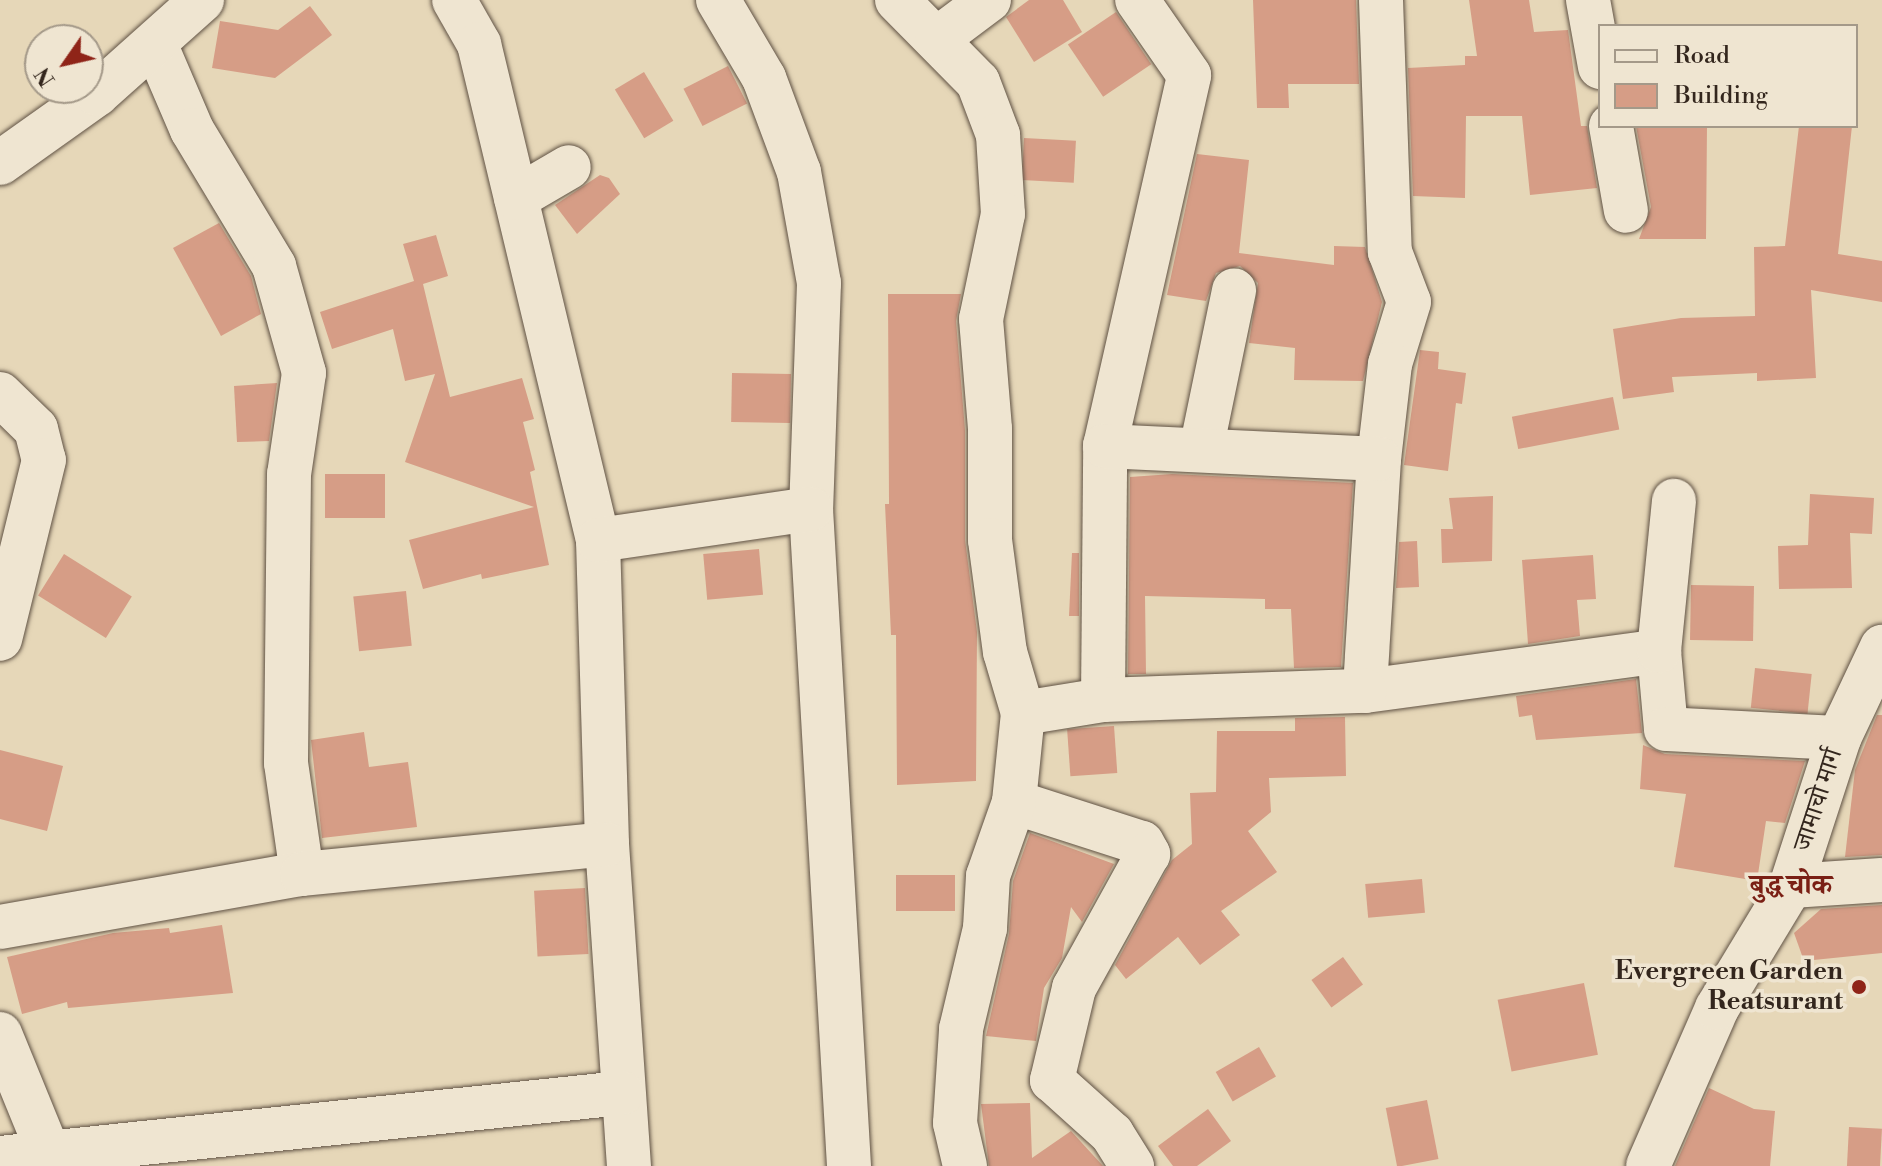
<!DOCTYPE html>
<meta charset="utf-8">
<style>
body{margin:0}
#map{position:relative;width:1882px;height:1166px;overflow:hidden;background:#e6d7b8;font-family:"Libre Bodoni","Noto Serif Devanagari",serif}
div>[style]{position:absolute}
.building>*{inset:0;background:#d69d86;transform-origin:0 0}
.roads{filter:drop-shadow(0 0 2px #605244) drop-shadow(0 0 2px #605244)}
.street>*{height:44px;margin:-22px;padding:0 22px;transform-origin:22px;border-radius:22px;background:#efe5d1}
.secondary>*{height:44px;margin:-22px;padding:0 22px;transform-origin:22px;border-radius:22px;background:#efe5d1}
.dots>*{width:22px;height:22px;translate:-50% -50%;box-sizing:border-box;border:4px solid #efe5d1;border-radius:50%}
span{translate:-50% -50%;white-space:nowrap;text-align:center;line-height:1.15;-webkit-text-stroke:7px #efe5d1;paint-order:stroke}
.street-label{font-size:26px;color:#33261d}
.poi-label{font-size:26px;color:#33261d;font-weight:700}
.right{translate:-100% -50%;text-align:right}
.neighbourhood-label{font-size:28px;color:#7a1f14;font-weight:700}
.legend{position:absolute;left:1598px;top:24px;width:260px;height:104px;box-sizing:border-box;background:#efe5d1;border:2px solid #a49989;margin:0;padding:10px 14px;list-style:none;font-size:24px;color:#33261d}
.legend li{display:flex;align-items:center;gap:16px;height:40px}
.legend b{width:40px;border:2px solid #a49989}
.north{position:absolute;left:24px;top:24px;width:80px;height:80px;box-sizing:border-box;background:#efe5d1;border:2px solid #a49989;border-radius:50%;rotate:236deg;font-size:22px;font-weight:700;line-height:32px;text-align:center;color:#33261d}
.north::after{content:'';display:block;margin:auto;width:28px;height:36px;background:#8f2418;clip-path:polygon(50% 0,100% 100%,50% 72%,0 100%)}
</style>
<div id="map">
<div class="building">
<div style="clip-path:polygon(1029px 0,1063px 0,1082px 32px,1034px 62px,1006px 17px)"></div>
<div style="clip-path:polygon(1253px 0,1356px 0,1359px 84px,1288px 84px,1289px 108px,1257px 108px)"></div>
<div style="clip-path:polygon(1469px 0,1529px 0,1534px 32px,1568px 30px,1581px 126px,1587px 126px,1597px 188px,1530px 195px,1522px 116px,1466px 116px,1465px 198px,1413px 196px,1408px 68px,1465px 65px,1465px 56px,1477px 56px)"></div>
<div style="clip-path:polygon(310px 6px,332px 35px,275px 78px,212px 68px,220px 21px,278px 30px)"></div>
<div style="left:1116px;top:12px;width:63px;height:58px;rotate:56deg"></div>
<div style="left:728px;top:66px;width:42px;height:50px;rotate:63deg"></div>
<div style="left:644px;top:72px;width:57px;height:34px;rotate:59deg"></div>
<div style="clip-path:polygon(1636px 126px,1707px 126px,1706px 239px,1639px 239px,1651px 207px)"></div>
<div style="clip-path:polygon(1799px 126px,1852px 126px,1838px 254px,1882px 261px,1882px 302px,1811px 290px,1816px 378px,1757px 381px,1757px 373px,1672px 377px,1674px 392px,1623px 399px,1613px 329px,1681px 318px,1755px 316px,1754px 247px,1785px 246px)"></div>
<div style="left:1024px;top:138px;width:52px;height:42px;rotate:3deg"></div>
<div style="clip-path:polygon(1197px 154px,1249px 160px,1239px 253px,1334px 265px,1334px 246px,1365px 247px,1382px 302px,1363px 381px,1294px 380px,1295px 348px,1249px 343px,1258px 283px,1240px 266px,1216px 273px,1206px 301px,1167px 295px)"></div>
<div style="clip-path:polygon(600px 175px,609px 178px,620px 194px,577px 234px,555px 205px)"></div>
<div style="clip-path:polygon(219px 223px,251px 276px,261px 314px,221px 336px,173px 248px)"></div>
<div style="clip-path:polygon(436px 235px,448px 276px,423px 284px,450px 397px,522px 378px,534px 419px,523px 422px,535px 470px,530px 472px,549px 565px,482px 579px,481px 574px,423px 589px,409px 540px,534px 507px,405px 462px,435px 374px,405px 381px,393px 329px,332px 349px,320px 312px,414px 281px,403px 244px)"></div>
<div style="clip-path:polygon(888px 294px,961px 294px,956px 321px,965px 430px,965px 540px,977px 632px,976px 781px,897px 785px,896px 635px,891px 635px,885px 504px,889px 504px)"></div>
<div style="clip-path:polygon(1420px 350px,1439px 352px,1438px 369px,1466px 373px,1462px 404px,1456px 403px,1448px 471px,1404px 465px)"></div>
<div style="left:732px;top:373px;width:59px;height:49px;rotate:1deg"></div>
<div style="clip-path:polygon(277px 383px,269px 441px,237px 442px,234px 386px)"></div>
<div style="left:1613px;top:397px;width:33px;height:103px;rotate:79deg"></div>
<div style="left:325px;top:474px;width:60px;height:44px"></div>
<div style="clip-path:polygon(1172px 474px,1353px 483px,1341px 667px,1294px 668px,1291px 609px,1265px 609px,1265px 599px,1145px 596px,1146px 674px,1128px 674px,1130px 477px)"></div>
<div style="clip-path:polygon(1810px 494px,1874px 498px,1872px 534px,1850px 533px,1852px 588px,1779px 589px,1778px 546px,1808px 545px)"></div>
<div style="clip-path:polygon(1493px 496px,1492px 561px,1442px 563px,1441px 529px,1453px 529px,1449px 498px)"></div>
<div style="clip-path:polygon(1417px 541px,1419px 587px,1396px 588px,1399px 542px)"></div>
<div style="left:759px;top:549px;width:46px;height:56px;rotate:85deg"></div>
<div style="clip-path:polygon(1072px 553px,1079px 553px,1079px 616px,1069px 616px)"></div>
<div style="left:64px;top:554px;width:80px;height:49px;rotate:32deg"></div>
<div style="clip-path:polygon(1593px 555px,1596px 599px,1577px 600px,1580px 636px,1528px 644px,1522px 560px)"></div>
<div style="left:1691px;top:585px;width:63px;height:55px;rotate:1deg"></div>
<div style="left:406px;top:591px;width:55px;height:53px;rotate:84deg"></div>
<div style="left:1755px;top:668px;width:57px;height:40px;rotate:6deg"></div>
<div style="clip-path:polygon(1636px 679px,1642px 733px,1536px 740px,1532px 715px,1519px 717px,1516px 696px)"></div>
<div style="clip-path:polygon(1877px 715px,1882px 715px,1882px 855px,1845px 857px,1855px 770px)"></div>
<div style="clip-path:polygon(1345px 717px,1346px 776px,1269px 778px,1271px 812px,1248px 831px,1277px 872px,1221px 911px,1240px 935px,1200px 965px,1178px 937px,1126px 979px,1115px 965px,1172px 860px,1192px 844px,1190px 793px,1216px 792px,1217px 731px,1295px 731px,1295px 718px)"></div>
<div style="left:1114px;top:726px;width:47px;height:47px;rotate:86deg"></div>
<div style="clip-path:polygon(364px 732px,369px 767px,408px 762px,417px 827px,322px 838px,311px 740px)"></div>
<div style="clip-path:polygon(1643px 745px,1665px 754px,1805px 761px,1785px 823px,1766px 821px,1757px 881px,1674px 867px,1686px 794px,1640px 789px)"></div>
<div style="clip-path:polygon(0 750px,63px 766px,47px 831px,0 819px)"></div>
<div style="clip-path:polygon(1030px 833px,1114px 864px,1082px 922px,1071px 907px,1062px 958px,1044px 988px,1036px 1041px,986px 1036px,1009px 934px,1013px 881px)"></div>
<div style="left:955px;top:875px;width:36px;height:59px;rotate:90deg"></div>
<div style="left:1422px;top:879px;width:34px;height:57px;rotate:85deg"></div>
<div style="left:585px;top:888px;width:66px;height:51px;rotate:87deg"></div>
<div style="clip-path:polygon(1882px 905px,1882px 953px,1804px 961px,1794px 933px,1821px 909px)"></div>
<div style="clip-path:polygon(222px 925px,233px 993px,68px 1008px,67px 1002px,22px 1014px,7px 957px,113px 933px,169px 928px,170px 933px)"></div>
<div style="left:1343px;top:957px;width:34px;height:39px;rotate:54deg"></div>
<div style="left:1584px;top:983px;width:73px;height:88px;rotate:79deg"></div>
<div style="left:1259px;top:1047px;width:34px;height:50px;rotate:60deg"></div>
<div style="clip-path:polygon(1709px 1088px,1754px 1109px,1775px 1111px,1770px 1166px,1675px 1166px)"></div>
<div style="left:1427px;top:1100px;width:60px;height:42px;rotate:79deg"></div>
<div style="clip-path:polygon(1030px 1103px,1032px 1158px,1071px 1131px,1103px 1166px,989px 1166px,981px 1104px)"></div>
<div style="clip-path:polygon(1208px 1109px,1231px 1141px,1197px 1166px,1173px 1166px,1158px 1146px)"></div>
<div style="left:1849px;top:1127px;width:33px;height:39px;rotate:3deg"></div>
</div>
<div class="roads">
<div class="street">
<div style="left:454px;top:0;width:51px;rotate:60.4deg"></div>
<div style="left:479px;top:44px;width:510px;rotate:76.51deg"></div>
<div style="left:598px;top:540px;width:304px;rotate:88.3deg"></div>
<div style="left:607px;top:844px;width:323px;rotate:86.1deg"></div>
<div style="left:718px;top:0;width:91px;rotate:59.5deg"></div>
<div style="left:764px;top:78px;width:100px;rotate:69.6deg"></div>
<div style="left:799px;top:172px;width:113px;rotate:79.8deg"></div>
<div style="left:819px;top:283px;width:226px;rotate:92deg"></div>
<div style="left:811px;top:509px;width:658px;rotate:86.69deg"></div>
<div style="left:897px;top:0;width:115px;rotate:45.4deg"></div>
<div style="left:978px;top:82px;width:57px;rotate:69.3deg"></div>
<div style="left:998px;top:135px;width:79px;rotate:86.4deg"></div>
<div style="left:1003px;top:214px;width:107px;rotate:101.8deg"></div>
<div style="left:981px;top:319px;width:110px;rotate:85.3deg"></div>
<div style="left:990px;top:429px;width:111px;rotate:90deg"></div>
<div style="left:990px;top:540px;width:113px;rotate:82.4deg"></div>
<div style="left:1005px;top:652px;width:64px;rotate:73.6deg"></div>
<div style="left:1023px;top:713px;width:89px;rotate:95.8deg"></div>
<div style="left:1014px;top:802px;width:134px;rotate:17.8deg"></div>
<div style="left:1142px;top:843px;width:13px;rotate:61deg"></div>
<div style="left:1148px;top:854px;width:153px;rotate:118.9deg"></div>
<div style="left:1074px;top:988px;width:95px;rotate:103.4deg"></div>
<div style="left:1052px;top:1080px;width:81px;rotate:42deg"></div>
<div style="left:1112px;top:1134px;width:38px;rotate:58deg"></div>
<div style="left:1381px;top:0;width:252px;rotate:88deg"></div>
<div style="left:1390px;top:252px;width:53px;rotate:69.2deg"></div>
<div style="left:1409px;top:302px;width:65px;rotate:107deg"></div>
<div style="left:1390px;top:364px;width:96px;rotate:96.6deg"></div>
<div style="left:1379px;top:459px;width:232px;rotate:93.5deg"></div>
<div style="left:1365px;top:691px;width:297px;rotate:-7.7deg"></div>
<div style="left:1659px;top:651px;width:78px;rotate:84.9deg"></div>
<div style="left:1666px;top:729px;width:173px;rotate:3deg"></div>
<div style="left:1588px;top:0;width:68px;rotate:79.8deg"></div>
<div style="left:937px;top:39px;width:65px;rotate:-36.9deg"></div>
<div style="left:156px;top:46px;width:91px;rotate:66.8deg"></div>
<div style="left:192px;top:130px;width:159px;rotate:58.9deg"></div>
<div style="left:274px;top:266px;width:111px;rotate:74.3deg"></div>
<div style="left:304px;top:373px;width:102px;rotate:98.4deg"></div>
<div style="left:289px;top:474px;width:289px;rotate:90.6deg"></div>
<div style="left:286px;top:763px;width:112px;rotate:81.8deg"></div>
<div style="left:1611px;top:126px;width:86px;rotate:80deg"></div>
<div style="left:0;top:163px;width:119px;rotate:-35.4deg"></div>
<div style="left:97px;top:94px;width:141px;rotate:-41.8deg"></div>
<div style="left:516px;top:198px;width:61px;rotate:-30.3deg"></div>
<div style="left:0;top:394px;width:50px;rotate:44.2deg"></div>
<div style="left:36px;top:429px;width:32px;rotate:76deg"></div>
<div style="left:44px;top:460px;width:184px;rotate:103.8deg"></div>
<div style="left:1105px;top:446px;width:380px;rotate:-77.2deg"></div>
<div style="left:1189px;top:75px;width:91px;rotate:-124.7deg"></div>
<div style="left:1201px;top:450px;width:163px;rotate:-78.3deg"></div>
<div style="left:598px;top:540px;width:215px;rotate:-8.3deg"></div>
<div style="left:1659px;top:651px;width:151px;rotate:-84.3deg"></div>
<div style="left:1103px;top:700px;width:254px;rotate:-89.5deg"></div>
<div style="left:1105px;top:446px;width:274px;rotate:2.7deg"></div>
<div style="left:1023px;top:713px;width:81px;rotate:-9.2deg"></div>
<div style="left:1103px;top:700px;width:262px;rotate:-2deg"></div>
<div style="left:0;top:927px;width:307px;rotate:-10deg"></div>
<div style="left:302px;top:874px;width:306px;rotate:-5.6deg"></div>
<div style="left:0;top:1034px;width:143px;rotate:67.8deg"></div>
<div style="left:0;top:1158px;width:625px;rotate:-5.97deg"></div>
<div style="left:965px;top:1166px;width:44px;rotate:-103.1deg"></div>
<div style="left:955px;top:1123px;width:94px;rotate:-86.3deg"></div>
<div style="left:961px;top:1029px;width:104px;rotate:-76.6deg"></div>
<div style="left:985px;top:928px;width:52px;rotate:-86.7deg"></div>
<div style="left:988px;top:876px;width:78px;rotate:-70.6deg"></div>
</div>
<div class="secondary">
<div style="left:1791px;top:886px;width:91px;rotate:-3.8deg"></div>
<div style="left:1648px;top:1166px;width:172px;rotate:-66.4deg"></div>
<div style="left:1717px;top:1008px;width:143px;rotate:-58.8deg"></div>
<div style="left:1791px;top:886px;width:156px;rotate:-72deg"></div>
<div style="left:1839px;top:738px;width:101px;rotate:-64.7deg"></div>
</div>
</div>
<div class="dots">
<div style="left:1859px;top:987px;background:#8f2418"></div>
</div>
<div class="street-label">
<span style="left:1819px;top:800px;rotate:-72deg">जामाचो मार्ग</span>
</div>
<div class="poi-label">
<span class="right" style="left:1843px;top:987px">Evergreen Garden<br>Reatsurant</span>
</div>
<div class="neighbourhood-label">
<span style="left:1791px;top:886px">बुद्ध चोक</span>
</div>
<ul class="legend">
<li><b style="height:10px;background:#efe5d1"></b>Road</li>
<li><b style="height:22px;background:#d69d86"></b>Building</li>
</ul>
<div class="north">N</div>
</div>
